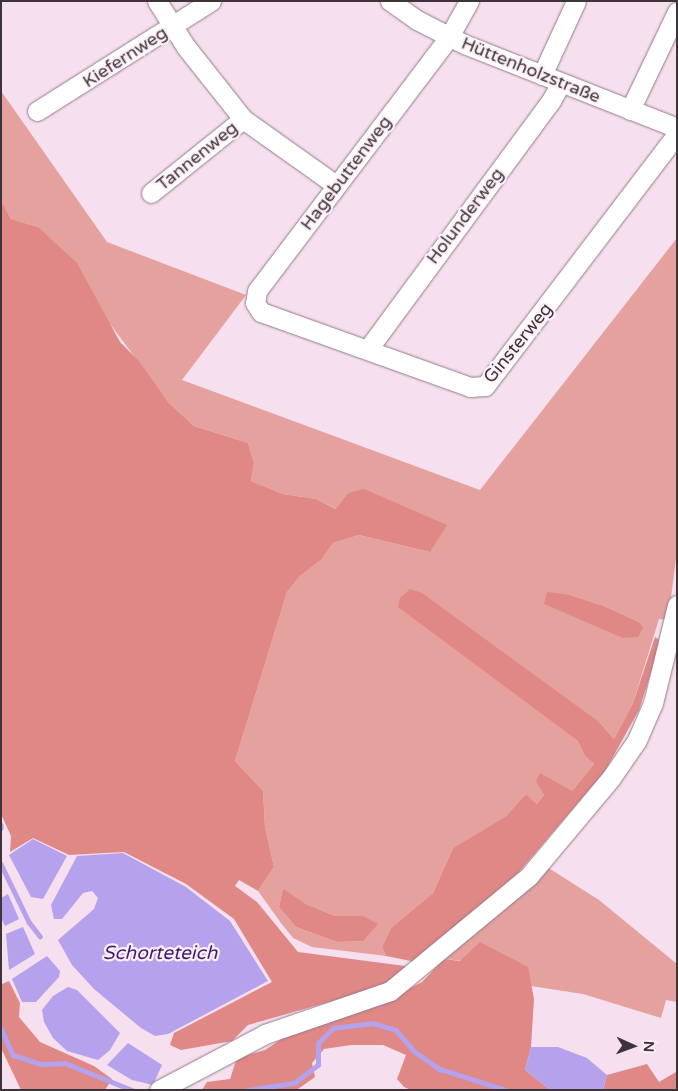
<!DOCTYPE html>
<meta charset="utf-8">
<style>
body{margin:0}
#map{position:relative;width:678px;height:1091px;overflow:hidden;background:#f6dfee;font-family:"Varela Round",sans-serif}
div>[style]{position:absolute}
.green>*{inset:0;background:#e4a19e}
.forest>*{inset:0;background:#e08885}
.water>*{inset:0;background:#b5a1ec}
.stream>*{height:4.5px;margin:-2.25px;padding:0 2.25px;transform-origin:2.25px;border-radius:2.25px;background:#b5a1ec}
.roads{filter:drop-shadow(0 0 1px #907b89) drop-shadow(0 0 1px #907b89)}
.minor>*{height:19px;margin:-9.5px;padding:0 9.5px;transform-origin:9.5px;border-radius:9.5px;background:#fff}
span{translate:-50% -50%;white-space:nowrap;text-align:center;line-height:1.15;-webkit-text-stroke:4.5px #fef0f9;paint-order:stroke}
.street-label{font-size:18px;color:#3d3439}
.water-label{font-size:19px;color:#3e1c72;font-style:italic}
.frame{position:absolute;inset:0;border:2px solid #3d3439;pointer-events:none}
.north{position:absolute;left:608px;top:1021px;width:50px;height:50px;-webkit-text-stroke:4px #fef0f9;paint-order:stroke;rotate:92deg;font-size:14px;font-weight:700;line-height:20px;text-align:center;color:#3d3439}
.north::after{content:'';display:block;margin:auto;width:18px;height:22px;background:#3d3439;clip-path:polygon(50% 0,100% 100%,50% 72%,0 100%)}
</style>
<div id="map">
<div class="green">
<div style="clip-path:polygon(evenodd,1px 91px,107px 242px,246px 295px,182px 380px,480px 490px,677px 238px,676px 559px,668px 620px,659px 619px,633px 703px,614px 739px,599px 722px,577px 740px,585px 756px,594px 764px,572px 791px,544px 795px,537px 804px,526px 794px,506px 816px,453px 848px,433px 893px,391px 928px,382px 947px,386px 956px,312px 947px,293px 938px,281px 923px,258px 891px,274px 867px,265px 827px,263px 791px,235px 761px,287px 592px,300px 576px,322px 559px,333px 543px,359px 535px,430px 552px,348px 493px,337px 509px,316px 499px,283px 494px,251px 481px,254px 463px,248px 443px,194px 426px,169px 403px,38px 227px,11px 219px,1px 200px,1px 91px,570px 595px,604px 606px,639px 622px,622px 638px,545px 604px,570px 595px,1px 91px,283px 888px,306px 904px,335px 916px,363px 941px,337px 942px,296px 927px,279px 907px,283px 888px)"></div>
<div style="clip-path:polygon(547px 867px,599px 900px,677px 964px,677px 1002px,666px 1000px,661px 1018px,583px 994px,531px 986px,527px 967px,444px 959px,473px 929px)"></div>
</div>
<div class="forest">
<div style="clip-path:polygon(1px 200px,11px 219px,38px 227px,77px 263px,120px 342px,138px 360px,169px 403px,194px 426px,248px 443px,254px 463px,251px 481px,283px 494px,316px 499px,336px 509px,348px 493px,364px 489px,447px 525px,430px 552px,359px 535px,333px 543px,322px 559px,300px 576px,287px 592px,235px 761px,263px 791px,265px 827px,274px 867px,258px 891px,239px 880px,235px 886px,257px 902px,298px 952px,405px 966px,405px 975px,371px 990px,248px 1025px,232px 1041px,181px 1050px,170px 1045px,174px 1033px,272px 982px,234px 919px,186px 884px,124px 852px,69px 855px,33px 838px,10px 852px,11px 836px,1px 814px)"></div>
<div style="clip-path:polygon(410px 589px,422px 593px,599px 722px,614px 739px,633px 703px,655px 637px,661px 641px,639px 710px,605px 771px,518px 873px,416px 962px,386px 956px,382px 947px,391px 928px,433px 893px,453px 848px,506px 816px,526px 794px,537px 804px,544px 795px,536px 781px,540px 773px,572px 791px,594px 764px,585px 756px,577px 740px,398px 607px,400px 598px)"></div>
<div style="clip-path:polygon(547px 592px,570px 595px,604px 606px,639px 622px,643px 628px,638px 637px,622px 638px,544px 604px)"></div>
<div style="clip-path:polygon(283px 888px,306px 904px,335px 916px,363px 916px,378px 924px,363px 941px,337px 942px,296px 927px,279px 907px)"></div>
<div style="clip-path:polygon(480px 942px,528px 967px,534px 999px,531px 1047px,525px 1070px,550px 1090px,411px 1090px,404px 1087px,397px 1079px,406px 1055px,383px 1045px,351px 1045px,324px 1049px,312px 1063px,315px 1077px,298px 1089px,202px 1090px,207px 1082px,230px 1079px,237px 1058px,265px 1050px,283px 1038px,397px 995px,422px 982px,444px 959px,460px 961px)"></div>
<div style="clip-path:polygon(1px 981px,2px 984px,9px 981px,20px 1003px,19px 1017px,40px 1042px,94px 1066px,112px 1079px,105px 1090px,21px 1090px,1px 1048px)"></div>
<div style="clip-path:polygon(647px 1064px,659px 1082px,676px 1072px,677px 1090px,603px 1090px,607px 1075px)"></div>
</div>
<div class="water">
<div style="clip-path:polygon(33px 839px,67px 856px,43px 899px,31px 897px,9px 855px)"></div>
<div style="clip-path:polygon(123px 853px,186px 887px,230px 921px,268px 981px,168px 1034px,155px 1036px,141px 1028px,94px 989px,72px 965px,58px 940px,94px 909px,98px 898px,92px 891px,83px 893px,62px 919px,54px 919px,51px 905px,77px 856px)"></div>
<div style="clip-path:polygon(8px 894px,19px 919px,5px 926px,1px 918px,1px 898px)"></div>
<div style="clip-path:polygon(23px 927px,35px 954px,9px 970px,6px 934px)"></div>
<div style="clip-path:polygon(47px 956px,60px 971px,59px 977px,36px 1002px,22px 1002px,12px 979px)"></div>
<div style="clip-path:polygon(68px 987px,77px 990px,120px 1033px,110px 1050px,98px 1060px,67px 1051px,53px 1038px,44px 1022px,42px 1010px,53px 996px)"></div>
<div style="clip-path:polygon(128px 1043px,162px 1065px,153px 1085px,132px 1080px,107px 1065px)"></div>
<div style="clip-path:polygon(531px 1047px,558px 1047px,587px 1058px,607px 1075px,603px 1090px,550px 1090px,525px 1070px)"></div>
</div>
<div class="stream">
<div style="left:1px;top:825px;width:3px;rotate:90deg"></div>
<div style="left:1px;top:864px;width:64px;rotate:64.2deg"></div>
<div style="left:29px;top:922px;width:18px;rotate:52deg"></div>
<div style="left:1px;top:1028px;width:30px;rotate:66deg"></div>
<div style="left:13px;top:1055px;width:29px;rotate:18deg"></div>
<div style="left:41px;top:1064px;width:24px;rotate:-2deg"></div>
<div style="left:65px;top:1063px;width:72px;rotate:21.9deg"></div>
<div style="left:247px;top:1090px;width:48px;rotate:-8.5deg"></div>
<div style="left:294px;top:1083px;width:30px;rotate:-37deg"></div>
<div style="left:318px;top:1065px;width:22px;rotate:-90deg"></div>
<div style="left:318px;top:1043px;width:21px;rotate:-45deg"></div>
<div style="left:333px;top:1028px;width:40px;rotate:-7.1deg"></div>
<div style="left:373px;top:1023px;width:24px;rotate:17deg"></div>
<div style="left:396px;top:1030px;width:28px;rotate:49deg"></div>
<div style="left:414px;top:1051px;width:32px;rotate:35deg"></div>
<div style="left:440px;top:1069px;width:69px;rotate:17.7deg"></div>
</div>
<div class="roads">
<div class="minor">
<div style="left:157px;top:1px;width:54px;rotate:57.8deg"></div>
<div style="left:186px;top:47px;width:92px;rotate:51.6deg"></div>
<div style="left:243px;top:119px;width:114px;rotate:35.4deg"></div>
<div style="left:390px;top:1px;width:33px;rotate:35deg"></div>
<div style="left:417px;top:20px;width:53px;rotate:27.1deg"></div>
<div style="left:464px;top:44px;width:229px;rotate:21.5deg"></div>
<div style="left:469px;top:1px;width:41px;rotate:119.1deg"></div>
<div style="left:449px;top:37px;width:318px;rotate:127.1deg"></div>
<div style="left:257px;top:291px;width:12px;rotate:99deg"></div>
<div style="left:255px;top:303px;width:11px;rotate:56deg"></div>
<div style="left:261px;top:312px;width:222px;rotate:19.7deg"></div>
<div style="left:470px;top:387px;width:15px;rotate:-4deg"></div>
<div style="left:485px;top:386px;width:317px;rotate:-52.7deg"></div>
<div style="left:542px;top:75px;width:81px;rotate:-65.3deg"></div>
<div style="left:630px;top:110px;width:109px;rotate:-64.4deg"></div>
<div style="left:37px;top:111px;width:206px;rotate:-32.3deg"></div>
<div style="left:151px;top:193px;width:118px;rotate:-38.8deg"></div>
<div style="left:368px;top:349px;width:310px;rotate:-53.6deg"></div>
<div style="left:552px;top:99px;width:18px;rotate:-61deg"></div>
<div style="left:159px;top:1090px;width:120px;rotate:-27.8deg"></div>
<div style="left:265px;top:1034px;width:132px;rotate:-19deg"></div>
<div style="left:390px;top:991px;width:180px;rotate:-39.6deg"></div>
<div style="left:529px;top:876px;width:128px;rotate:-50.1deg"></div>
<div style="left:611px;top:778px;width:46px;rotate:-55.6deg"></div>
<div style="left:637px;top:740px;width:40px;rotate:-66.6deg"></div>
<div style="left:653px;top:703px;width:101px;rotate:-76.2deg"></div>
</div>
</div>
<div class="street-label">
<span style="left:125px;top:57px;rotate:-33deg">Kiefernweg</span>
<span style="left:531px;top:70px;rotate:22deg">Hüttenholzstraße</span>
<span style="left:197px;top:156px;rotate:-39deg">Tannenweg</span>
<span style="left:346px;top:173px;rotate:-53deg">Hagebuttenweg</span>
<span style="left:465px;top:216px;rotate:-53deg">Holunderweg</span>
<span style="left:518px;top:343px;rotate:-51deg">Ginsterweg</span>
</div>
<div class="water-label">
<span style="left:160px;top:954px">Schorteteich</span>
</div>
<div class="frame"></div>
<div class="north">N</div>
</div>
